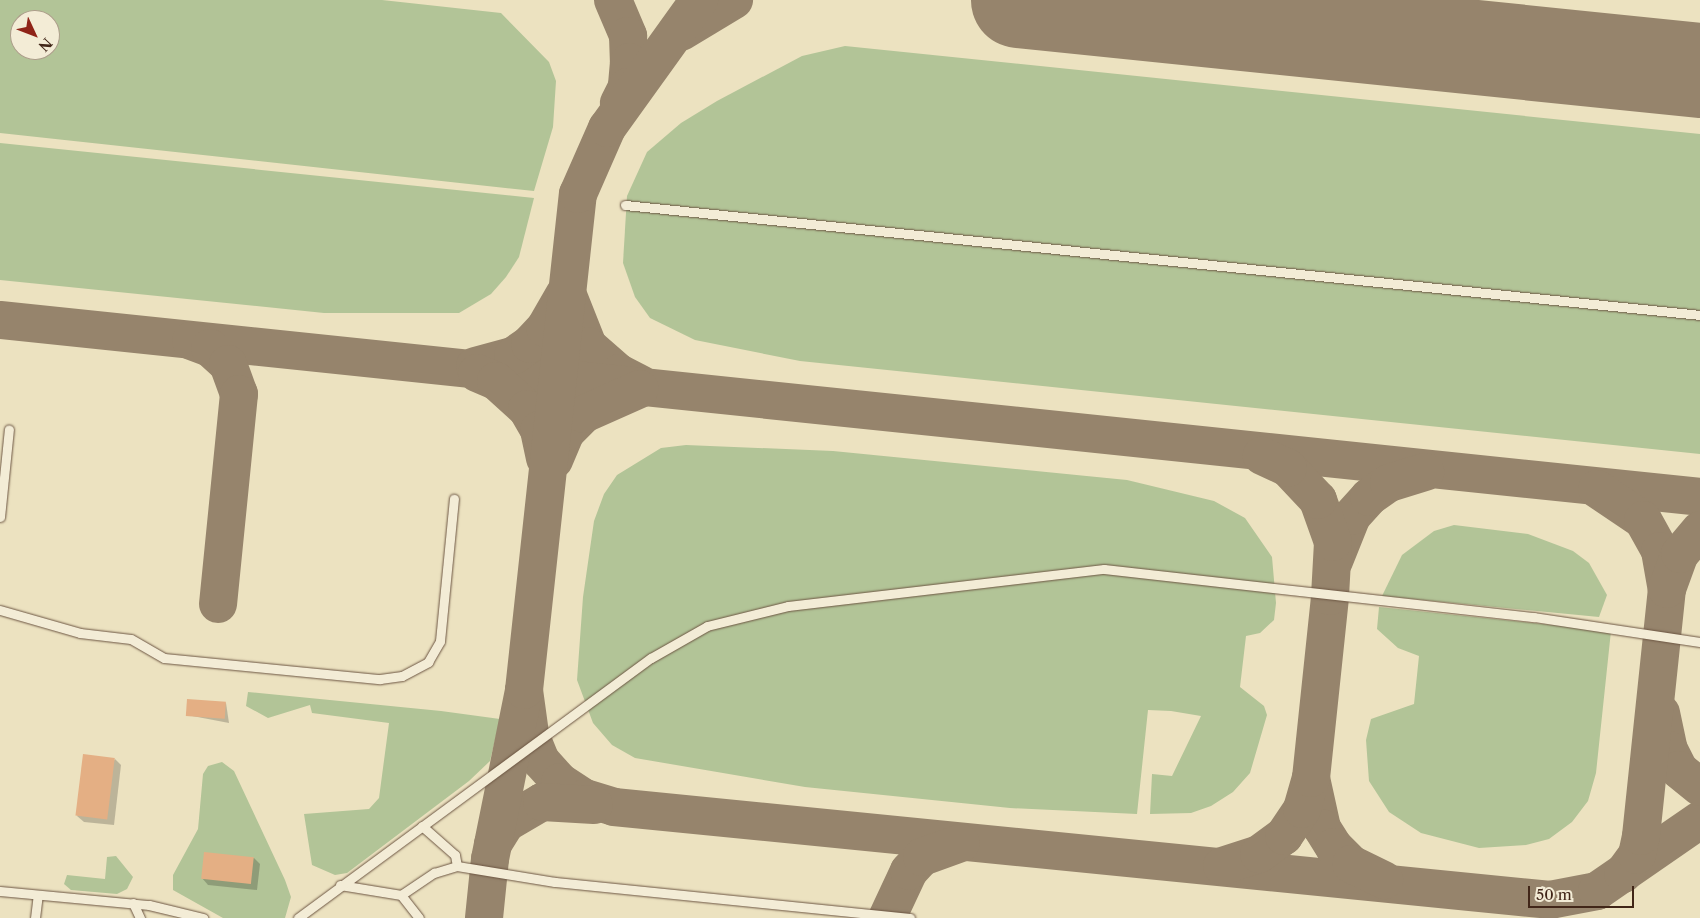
<!DOCTYPE html>
<style>
body{margin:0}
#map{position:relative;width:1700px;height:918px;overflow:hidden;background:#ece2c0;font-family:"Libre Caslon Text",serif}
div>[style]{position:absolute}
.green>*{inset:0;background:#b2c497}
.shadow>*{inset:0;background:#0003}
.taxiway>*{height:38px;margin:-19px;padding:0 19px;transform-origin:19px;border-radius:19px;background:#96846c}
.runway>*{height:95px;margin:-47.5px;padding:0 47.5px;transform-origin:47.5px;border-radius:47.5px;background:#96846c}
.building>*{inset:0;background:#e4af84;transform-origin:0 0}
.roads{filter:drop-shadow(0 0 1px #6c5542) drop-shadow(0 0 1px #6c5542)}
.service>*{height:9px;margin:-4.5px;padding:0 4.5px;transform-origin:4.5px;border-radius:4.5px;background:#f3ecd6}
span{translate:-50% -50%;white-space:nowrap;text-align:center;line-height:1.15;-webkit-text-stroke:4px #f3ecd6;paint-order:stroke}
.north{position:absolute;left:10px;top:10px;width:50px;height:50px;box-sizing:border-box;background:#f3ecd6;border:1px solid #ac9d8a;border-radius:50%;rotate:133deg;font-size:14px;font-weight:700;line-height:20px;text-align:center;color:#412618}
.north::after{content:'';display:block;margin:auto;width:18px;height:22px;background:#8f2418;clip-path:polygon(50% 0,100% 100%,50% 72%,0 100%)}
.scale{position:absolute;left:1528px;top:886px;width:106px;height:22px;box-sizing:border-box;border:2px solid #412618;border-top:0;padding-left:6px;font-size:15px;line-height:18px;white-space:nowrap;color:#412618;-webkit-text-stroke:4px #f3ecd6;paint-order:stroke}
</style>
<div id="map">
<div class="green">
<div style="clip-path:polygon(evenodd,0 0,382px 0,501px 13px,549px 62px,556px 81px,553px 127px,534px 191px,0 133px,0 0,20px 20px,50px 20px,50px 50px,20px 50px,20px 20px)"></div>
<div style="clip-path:polygon(845px 46px,1700px 134px,1700px 454px,800px 361px,695px 340px,650px 318px,635px 297px,623px 263px,627px 196px,647px 152px,681px 123px,717px 101px,802px 56px)"></div>
<div style="clip-path:polygon(0 143px,534px 198px,519px 257px,506px 277px,491px 294px,459px 313px,324px 313px,0 280px)"></div>
<div style="clip-path:polygon(686px 445px,833px 451px,1127px 480px,1214px 501px,1245px 518px,1272px 557px,1276px 603px,1274px 620px,1260px 633px,1246px 636px,1240px 687px,1264px 706px,1267px 715px,1250px 773px,1233px 792px,1211px 806px,1191px 813px,1150px 814px,1152px 774px,1172px 776px,1201px 716px,1171px 711px,1148px 710px,1137px 814px,1010px 808px,805px 787px,635px 758px,612px 745px,593px 723px,577px 680px,583px 597px,594px 521px,604px 494px,617px 475px,661px 448px)"></div>
<div style="clip-path:polygon(1454px 525px,1528px 534px,1573px 551px,1589px 563px,1607px 595px,1599px 617px,1382px 596px,1402px 555px,1434px 531px)"></div>
<div style="clip-path:polygon(1379px 607px,1611px 631px,1596px 773px,1588px 801px,1572px 822px,1549px 839px,1526px 845px,1479px 848px,1421px 833px,1389px 812px,1369px 781px,1366px 740px,1371px 719px,1414px 704px,1419px 656px,1398px 648px,1377px 629px)"></div>
<div style="clip-path:polygon(248px 692px,441px 711px,500px 719px,490px 761px,469px 781px,347px 873px,335px 875px,312px 865px,304px 814px,369px 809px,379px 798px,389px 723px,312px 713px,310px 705px,268px 718px,246px 706px)"></div>
<div style="clip-path:polygon(222px 762px,234px 771px,285px 880px,291px 897px,285px 918px,223px 918px,173px 890px,173px 875px,198px 829px,203px 774px,208px 766px)"></div>
<div style="clip-path:polygon(116px 856px,133px 877px,127px 889px,117px 894px,71px 890px,64px 884px,67px 875px,105px 879px,107px 857px)"></div>
</div>
<div class="shadow">
<div style="clip-path:polygon(226px 703px,229px 723px,187px 715px)"></div>
<div style="clip-path:polygon(115px 759px,121px 765px,114px 825px,84px 822px,77px 816px)"></div>
<div style="clip-path:polygon(254px 858px,260px 864px,257px 890px,208px 885px,202px 878px)"></div>
</div>
<div class="taxiway">
<div style="left:613px;top:0;width:39px;rotate:67deg"></div>
<div style="left:628px;top:36px;width:26px;rotate:88deg"></div>
<div style="left:629px;top:62px;width:25px;rotate:95deg"></div>
<div style="left:627px;top:87px;width:18px;rotate:117deg"></div>
<div style="left:681px;top:32px;width:62px;rotate:-31.1deg"></div>
<div style="left:569px;top:298px;width:52px;rotate:68.4deg"></div>
<div style="left:588px;top:346px;width:41px;rotate:41.1deg"></div>
<div style="left:619px;top:373px;width:25px;rotate:27deg"></div>
<div style="left:0;top:320px;width:1709px;rotate:5.94deg"></div>
<div style="left:191px;top:341px;width:20px;rotate:20deg"></div>
<div style="left:210px;top:348px;width:24px;rotate:42deg"></div>
<div style="left:228px;top:364px;width:32px;rotate:70deg"></div>
<div style="left:239px;top:394px;width:211px;rotate:95.7deg"></div>
<div style="left:475px;top:366px;width:39px;rotate:-15deg"></div>
<div style="left:513px;top:356px;width:21px;rotate:-35deg"></div>
<div style="left:530px;top:344px;width:22px;rotate:-47deg"></div>
<div style="left:545px;top:328px;width:38px;rotate:-60deg"></div>
<div style="left:477px;top:373px;width:21px;rotate:23deg"></div>
<div style="left:496px;top:381px;width:42px;rotate:42.1deg"></div>
<div style="left:527px;top:409px;width:24px;rotate:60deg"></div>
<div style="left:539px;top:430px;width:29px;rotate:78deg"></div>
<div style="left:554px;top:460px;width:30px;rotate:-67deg"></div>
<div style="left:566px;top:432px;width:25px;rotate:-45deg"></div>
<div style="left:584px;top:414px;width:61px;rotate:-24.1deg"></div>
<div style="left:1597px;top:489px;width:55px;rotate:34deg"></div>
<div style="left:1643px;top:520px;width:35px;rotate:61deg"></div>
<div style="left:1660px;top:551px;width:39px;rotate:80deg"></div>
<div style="left:1334px;top:561px;width:48px;rotate:-68.2deg"></div>
<div style="left:1352px;top:516px;width:25px;rotate:-48deg"></div>
<div style="left:1369px;top:497px;width:24px;rotate:-35deg"></div>
<div style="left:1389px;top:483px;width:38px;rotate:-17deg"></div>
<div style="left:524px;top:690px;width:44px;rotate:82.2deg"></div>
<div style="left:530px;top:734px;width:29px;rotate:68deg"></div>
<div style="left:541px;top:761px;width:28px;rotate:48deg"></div>
<div style="left:560px;top:782px;width:30px;rotate:33deg"></div>
<div style="left:585px;top:798px;width:30px;rotate:17deg"></div>
<div style="left:614px;top:807px;width:941px;rotate:5.67deg"></div>
<div style="left:1550px;top:900px;width:48px;rotate:-10.8deg"></div>
<div style="left:1597px;top:891px;width:125px;rotate:-34.6deg"></div>
<div style="left:1661px;top:713px;width:38px;rotate:78deg"></div>
<div style="left:1669px;top:750px;width:22px;rotate:63deg"></div>
<div style="left:1679px;top:770px;width:27px;rotate:39deg"></div>
<div style="left:1311px;top:778px;width:51px;rotate:77.6deg"></div>
<div style="left:1322px;top:828px;width:22px;rotate:58deg"></div>
<div style="left:1334px;top:847px;width:24px;rotate:45deg"></div>
<div style="left:1351px;top:864px;width:37px;rotate:26deg"></div>
<div style="left:493px;top:844px;width:25px;rotate:-58deg"></div>
<div style="left:506px;top:823px;width:42px;rotate:-30.3deg"></div>
<div style="left:542px;top:802px;width:52px;rotate:3.3deg"></div>
<div style="left:1222px;top:866px;width:39px;rotate:-18deg"></div>
<div style="left:1259px;top:854px;width:31px;rotate:-36deg"></div>
<div style="left:1284px;top:836px;width:32px;rotate:-56deg"></div>
<div style="left:1302px;top:809px;width:32px;rotate:-74deg"></div>
<div style="left:1311px;top:778px;width:183px;rotate:-84deg"></div>
<div style="left:1330px;top:596px;width:54px;rotate:-86.8deg"></div>
<div style="left:1333px;top:542px;width:45px;rotate:-109.7deg"></div>
<div style="left:1318px;top:500px;width:44px;rotate:-133.2deg"></div>
<div style="left:1288px;top:468px;width:29px;rotate:-155deg"></div>
<div style="left:1623px;top:874px;width:24px;rotate:-54deg"></div>
<div style="left:1637px;top:855px;width:19px;rotate:-78deg"></div>
<div style="left:1641px;top:836px;width:248px;rotate:-84deg"></div>
<div style="left:1667px;top:589px;width:37px;rotate:-70deg"></div>
<div style="left:1680px;top:554px;width:31px;rotate:-50deg"></div>
<div style="left:484px;top:918px;width:59px;rotate:-84.2deg"></div>
<div style="left:490px;top:859px;width:172px;rotate:-78.6deg"></div>
<div style="left:524px;top:690px;width:499px;rotate:-83.8deg"></div>
<div style="left:578px;top:194px;width:72px;rotate:-66.3deg"></div>
<div style="left:607px;top:128px;width:158px;rotate:-54.3deg"></div>
<div style="left:887px;top:918px;width:52px;rotate:-64.9deg"></div>
<div style="left:909px;top:871px;width:19px;rotate:-47deg"></div>
<div style="left:922px;top:857px;width:41px;rotate:-19.7deg"></div>
</div>
<div class="runway">
<div style="left:1018px;top:0;width:686px;rotate:5.86deg"></div>
</div>
<div class="building">
<div style="left:187px;top:699px;width:39px;height:17px;rotate:4deg"></div>
<div style="left:83px;top:754px;width:32px;height:62px;rotate:7deg"></div>
<div style="left:204px;top:852px;width:50px;height:27px;rotate:6deg"></div>
</div>
<div class="roads">
<div class="service">
<div style="left:625px;top:205px;width:1081px;rotate:5.84deg"></div>
<div style="left:0;top:517px;width:88px;rotate:-84.2deg"></div>
<div style="left:0;top:610px;width:83px;rotate:16deg"></div>
<div style="left:80px;top:633px;width:51px;rotate:6.7deg"></div>
<div style="left:131px;top:639px;width:38px;rotate:30deg"></div>
<div style="left:164px;top:658px;width:217px;rotate:5.6deg"></div>
<div style="left:380px;top:679px;width:22px;rotate:-8deg"></div>
<div style="left:402px;top:676px;width:30px;rotate:-28deg"></div>
<div style="left:428px;top:662px;width:24px;rotate:-60deg"></div>
<div style="left:440px;top:641px;width:143px;rotate:-84.4deg"></div>
<div style="left:422px;top:826px;width:44px;rotate:41.3deg"></div>
<div style="left:455px;top:855px;width:11px;rotate:80deg"></div>
<div style="left:340px;top:885px;width:62px;rotate:9.3deg"></div>
<div style="left:401px;top:895px;width:40px;rotate:-34deg"></div>
<div style="left:434px;top:873px;width:24px;rotate:-17deg"></div>
<div style="left:457px;top:866px;width:99px;rotate:9.3deg"></div>
<div style="left:555px;top:882px;width:357px;rotate:5.8deg"></div>
<div style="left:0;top:891px;width:150px;rotate:5.4deg"></div>
<div style="left:149px;top:905px;width:56px;rotate:13.5deg"></div>
<div style="left:401px;top:895px;width:29px;rotate:52deg"></div>
<div style="left:133px;top:903px;width:17px;rotate:65deg"></div>
<div style="left:35px;top:918px;width:23px;rotate:-83deg"></div>
<div style="left:298px;top:918px;width:438px;rotate:-36.4deg"></div>
<div style="left:651px;top:658px;width:64px;rotate:-29.7deg"></div>
<div style="left:707px;top:626px;width:83px;rotate:-13.9deg"></div>
<div style="left:788px;top:606px;width:318px;rotate:-6.7deg"></div>
<div style="left:1104px;top:569px;width:433px;rotate:6.4deg"></div>
<div style="left:1534px;top:617px;width:168px;rotate:8.6deg"></div>
</div>
</div>
<div class="north">N</div>
<div class="scale">50 m</div>
</div>
